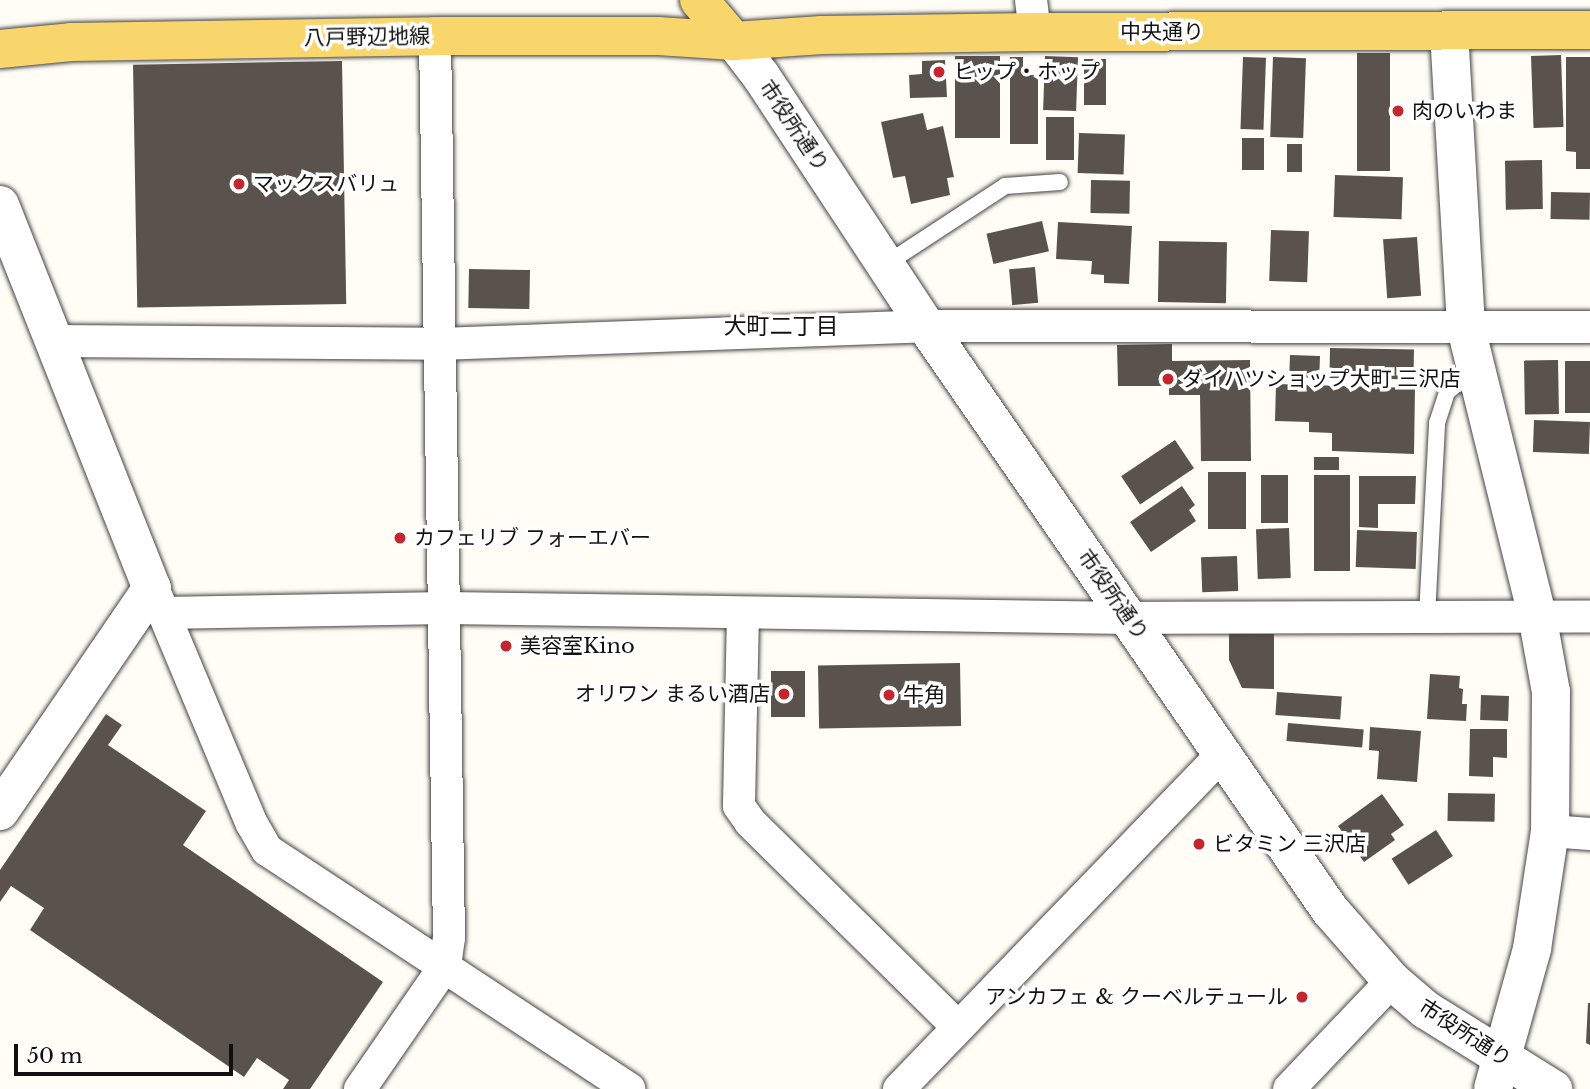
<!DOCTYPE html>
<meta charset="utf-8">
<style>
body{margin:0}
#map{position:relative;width:1590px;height:1089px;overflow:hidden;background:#fffdf5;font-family:"Libre Baskerville","Noto Sans JP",serif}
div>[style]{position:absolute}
.building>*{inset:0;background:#5a524d;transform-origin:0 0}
.roads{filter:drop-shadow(0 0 2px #444) drop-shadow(0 0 2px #444)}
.service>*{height:16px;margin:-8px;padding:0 8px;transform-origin:8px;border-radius:8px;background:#fff}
.minor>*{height:32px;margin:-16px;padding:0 16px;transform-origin:16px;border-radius:16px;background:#fff}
.tertiary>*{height:38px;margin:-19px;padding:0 19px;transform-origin:19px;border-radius:19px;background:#fff}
.primary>*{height:38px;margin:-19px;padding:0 19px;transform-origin:19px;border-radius:19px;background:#f9d66b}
.dots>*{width:19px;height:19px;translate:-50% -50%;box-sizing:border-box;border:4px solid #fff;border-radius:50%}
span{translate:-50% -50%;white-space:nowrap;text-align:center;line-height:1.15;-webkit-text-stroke:7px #fff;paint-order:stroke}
.street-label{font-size:21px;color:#111}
.poi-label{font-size:21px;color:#111}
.left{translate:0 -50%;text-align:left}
.right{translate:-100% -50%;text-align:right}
.neighbourhood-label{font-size:23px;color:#111}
.scale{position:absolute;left:14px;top:1044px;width:219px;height:32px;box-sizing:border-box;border:4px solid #111;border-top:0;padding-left:9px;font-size:21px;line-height:24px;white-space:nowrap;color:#111;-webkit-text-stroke:5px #fff;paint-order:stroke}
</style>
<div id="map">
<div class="building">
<div style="left:1357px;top:53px;width:33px;height:118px"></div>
<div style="left:1561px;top:55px;width:72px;height:30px;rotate:88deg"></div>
<div style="left:955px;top:56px;width:45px;height:82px"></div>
<div style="left:1045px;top:56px;width:33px;height:54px;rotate:2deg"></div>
<div style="clip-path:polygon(1010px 57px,1023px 57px,1023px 75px,1038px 75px,1038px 144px,1010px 144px)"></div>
<div style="left:1243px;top:57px;width:23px;height:72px;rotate:2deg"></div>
<div style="left:1273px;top:57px;width:33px;height:80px;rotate:2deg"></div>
<div style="clip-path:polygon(1566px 57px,1590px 57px,1590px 169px,1576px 169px,1576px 152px,1566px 151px)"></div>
<div style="left:1084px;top:59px;width:22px;height:46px"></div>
<div style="clip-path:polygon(945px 60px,947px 97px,910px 98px,909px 75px,922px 74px,922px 61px)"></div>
<div style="left:342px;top:61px;width:243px;height:209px;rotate:89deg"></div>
<div style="clip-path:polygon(923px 113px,927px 130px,943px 126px,954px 177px,947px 178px,950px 195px,911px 204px,905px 176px,893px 178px,881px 122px)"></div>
<div style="left:1046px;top:117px;width:28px;height:43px"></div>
<div style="left:1079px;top:133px;width:46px;height:40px;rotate:2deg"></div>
<div style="left:1242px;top:138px;width:22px;height:32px"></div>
<div style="left:1287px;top:144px;width:15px;height:28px"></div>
<div style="left:1542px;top:160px;width:49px;height:37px;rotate:89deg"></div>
<div style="left:1335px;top:175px;width:68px;height:42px;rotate:2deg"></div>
<div style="left:1091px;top:180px;width:39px;height:33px;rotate:1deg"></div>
<div style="left:1551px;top:192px;width:39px;height:27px;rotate:1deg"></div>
<div style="left:1042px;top:221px;width:31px;height:57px;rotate:77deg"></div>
<div style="clip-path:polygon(1058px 222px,1132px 226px,1129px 284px,1104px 283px,1104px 275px,1091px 274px,1092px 261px,1056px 259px)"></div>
<div style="left:1271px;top:230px;width:38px;height:51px;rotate:2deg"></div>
<div style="left:1417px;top:237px;width:59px;height:34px;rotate:86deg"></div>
<div style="left:1159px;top:241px;width:68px;height:61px;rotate:1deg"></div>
<div style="left:1035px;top:267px;width:36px;height:26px;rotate:85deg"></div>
<div style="left:469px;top:269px;width:61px;height:39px;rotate:1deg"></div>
<div style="clip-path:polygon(1172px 344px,1172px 361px,1250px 360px,1251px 461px,1201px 461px,1200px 395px,1169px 395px,1169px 386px,1118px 386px,1117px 345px)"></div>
<div style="left:1330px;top:348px;width:84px;height:30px;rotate:1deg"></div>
<div style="left:1290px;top:355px;width:30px;height:22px;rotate:2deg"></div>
<div style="left:1558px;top:360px;width:54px;height:34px;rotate:89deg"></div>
<div style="left:1590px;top:361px;width:52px;height:25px;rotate:90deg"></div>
<div style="clip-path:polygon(1276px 384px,1415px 388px,1414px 454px,1332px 451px,1332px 433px,1309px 432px,1309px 422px,1275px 421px)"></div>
<div style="left:1534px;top:420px;width:56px;height:32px;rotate:2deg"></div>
<div style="left:1175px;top:440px;width:34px;height:65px;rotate:56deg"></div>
<div style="left:1339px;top:457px;width:13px;height:25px;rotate:90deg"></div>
<div style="left:1208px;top:472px;width:38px;height:57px"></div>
<div style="left:1261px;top:475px;width:27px;height:48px"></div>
<div style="left:1314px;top:475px;width:36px;height:96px"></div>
<div style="clip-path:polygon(1359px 476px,1416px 476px,1415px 504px,1378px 504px,1378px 528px,1359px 527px)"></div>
<div style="clip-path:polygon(1182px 486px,1195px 505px,1189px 510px,1196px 521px,1151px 552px,1130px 522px)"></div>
<div style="left:1289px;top:528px;width:50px;height:33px;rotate:88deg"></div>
<div style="left:1357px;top:530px;width:60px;height:37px;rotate:2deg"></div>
<div style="left:1237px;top:556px;width:35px;height:36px;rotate:88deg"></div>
<div style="clip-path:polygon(1229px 633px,1274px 634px,1274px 689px,1242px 688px,1229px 660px)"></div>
<div style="left:960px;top:663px;width:63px;height:142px;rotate:89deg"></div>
<div style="left:771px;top:671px;width:34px;height:46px"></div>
<div style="clip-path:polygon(1430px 674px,1460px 676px,1459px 688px,1463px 689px,1462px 704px,1467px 704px,1466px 721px,1427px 719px)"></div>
<div style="left:1277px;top:692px;width:65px;height:23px;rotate:4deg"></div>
<div style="left:1481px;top:695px;width:28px;height:25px;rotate:2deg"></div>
<div style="clip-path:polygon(106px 714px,122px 725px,108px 745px,206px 811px,183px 845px,383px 982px,310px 1089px,283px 1089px,289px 1080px,257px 1058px,244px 1077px,30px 930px,44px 908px,11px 886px,0 902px,0 870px)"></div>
<div style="left:1288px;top:723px;width:76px;height:18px;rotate:5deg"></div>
<div style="clip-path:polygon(1370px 727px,1421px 731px,1417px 782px,1377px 779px,1379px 751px,1369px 750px)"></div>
<div style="clip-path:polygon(1470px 729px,1507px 729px,1507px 758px,1493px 757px,1493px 777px,1469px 776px)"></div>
<div style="left:1448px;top:793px;width:47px;height:28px;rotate:1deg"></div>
<div style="clip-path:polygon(1382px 794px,1404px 825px,1391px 834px,1395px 840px,1364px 862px,1338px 826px)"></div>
<div style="left:1436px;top:830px;width:31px;height:53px;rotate:57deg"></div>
<div style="clip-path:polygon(1588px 1003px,1590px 1003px,1590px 1045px,1586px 1043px)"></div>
</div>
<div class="roads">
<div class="service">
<div style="left:886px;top:264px;width:142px;rotate:-33.2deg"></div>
<div style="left:1005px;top:186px;width:55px;rotate:-4.2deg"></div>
<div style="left:1427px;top:616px;width:193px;rotate:-87deg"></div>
<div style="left:1437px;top:423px;width:33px;rotate:-72deg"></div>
<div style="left:1447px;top:392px;width:35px;rotate:-40deg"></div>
</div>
<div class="minor">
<div style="left:1031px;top:0;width:32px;rotate:83deg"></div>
<div style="left:54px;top:341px;width:385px;rotate:0.4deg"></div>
<div style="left:439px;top:344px;width:487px;rotate:-2.1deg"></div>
<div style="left:926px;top:326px;width:664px;rotate:0.09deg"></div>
<div style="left:156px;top:595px;width:248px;rotate:67.3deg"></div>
<div style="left:252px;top:824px;width:30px;rotate:60deg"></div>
<div style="left:267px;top:850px;width:434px;rotate:33.4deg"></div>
<div style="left:163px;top:613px;width:283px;rotate:-1deg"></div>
<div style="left:446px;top:608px;width:682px;rotate:0.84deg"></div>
<div style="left:1128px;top:618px;width:462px;rotate:-0.2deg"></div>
<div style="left:743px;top:613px;width:193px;rotate:91.2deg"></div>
<div style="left:739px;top:806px;width:19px;rotate:55deg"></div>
<div style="left:750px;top:822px;width:292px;rotate:44.6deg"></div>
<div style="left:1550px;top:831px;width:40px;rotate:4.3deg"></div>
<div style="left:360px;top:1089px;width:150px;rotate:-55.4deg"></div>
<div style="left:445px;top:966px;width:28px;rotate:-82deg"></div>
<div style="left:449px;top:938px;width:902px;rotate:-90.89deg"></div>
<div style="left:899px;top:1089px;width:467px;rotate:-46deg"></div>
<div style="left:1289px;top:1089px;width:149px;rotate:-46.4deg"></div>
</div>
<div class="tertiary">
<div style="left:1449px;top:31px;width:297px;rotate:86.7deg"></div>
<div style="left:1466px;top:328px;width:296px;rotate:76.1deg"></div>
<div style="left:1537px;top:615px;width:78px;rotate:79.7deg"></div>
<div style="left:1551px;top:692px;width:139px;rotate:90.4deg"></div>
<div style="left:1550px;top:831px;width:119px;rotate:98.7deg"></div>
<div style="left:1532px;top:949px;width:145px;rotate:105.6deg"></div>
<div style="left:734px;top:41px;width:44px;rotate:52.4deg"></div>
<div style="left:761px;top:76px;width:300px;rotate:56.6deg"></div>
<div style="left:926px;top:326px;width:710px;rotate:55.33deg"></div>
<div style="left:1330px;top:910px;width:94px;rotate:48.9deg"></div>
<div style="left:1392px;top:981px;width:45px;rotate:40.5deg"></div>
<div style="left:1426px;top:1010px;width:150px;rotate:31.9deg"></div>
<div style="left:0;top:205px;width:412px;rotate:68.4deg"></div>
<div style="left:152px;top:588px;width:270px;rotate:124.3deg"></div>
</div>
<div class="primary">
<div style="left:699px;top:0;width:54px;rotate:49.5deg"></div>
<div style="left:0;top:49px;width:71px;rotate:-5.6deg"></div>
<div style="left:71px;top:42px;width:364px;rotate:-0.9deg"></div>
<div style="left:435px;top:36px;width:223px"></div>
<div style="left:658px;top:36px;width:76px;rotate:3.8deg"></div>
<div style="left:734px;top:41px;width:88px;rotate:-3.9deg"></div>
<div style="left:822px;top:35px;width:213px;rotate:-0.8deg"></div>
<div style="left:1035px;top:32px;width:555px;rotate:-0.21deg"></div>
</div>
</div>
<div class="dots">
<div style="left:939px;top:72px;background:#c4262e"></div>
<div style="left:1398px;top:111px;background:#c4262e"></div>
<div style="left:239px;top:184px;background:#c4262e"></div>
<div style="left:1168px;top:379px;background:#c4262e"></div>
<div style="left:400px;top:538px;background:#c4262e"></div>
<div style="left:506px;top:646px;background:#c4262e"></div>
<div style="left:784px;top:694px;background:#c4262e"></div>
<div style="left:889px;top:695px;background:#c4262e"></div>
<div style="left:1199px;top:844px;background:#c4262e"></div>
<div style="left:1302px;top:997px;background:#c4262e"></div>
</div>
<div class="street-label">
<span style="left:1162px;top:32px">中央通り</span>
<span style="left:367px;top:37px;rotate:-1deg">八戸野辺地線</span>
<span style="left:794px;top:126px;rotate:56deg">市役所通り</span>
<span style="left:1113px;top:595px;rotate:55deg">市役所通り</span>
<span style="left:1465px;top:1033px;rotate:33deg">市役所通り</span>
</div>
<div class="poi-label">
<span class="left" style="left:953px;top:72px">ヒップ・ホップ</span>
<span class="left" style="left:1412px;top:111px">肉のいわま</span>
<span class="left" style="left:253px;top:184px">マックスバリュ</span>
<span class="left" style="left:1182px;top:379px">ダイハツショップ大町 三沢店</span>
<span class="left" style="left:414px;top:538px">カフェリブ フォーエバー</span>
<span class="left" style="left:520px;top:646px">美容室Kino</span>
<span class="right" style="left:770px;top:694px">オリワン まるい酒店</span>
<span class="left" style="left:903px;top:695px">牛角</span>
<span class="left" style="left:1213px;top:844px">ビタミン 三沢店</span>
<span class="right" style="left:1288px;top:997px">アンカフェ &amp; クーベルテュール</span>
</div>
<div class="neighbourhood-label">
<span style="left:781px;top:326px">大町二丁目</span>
</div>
<div class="scale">50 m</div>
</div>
